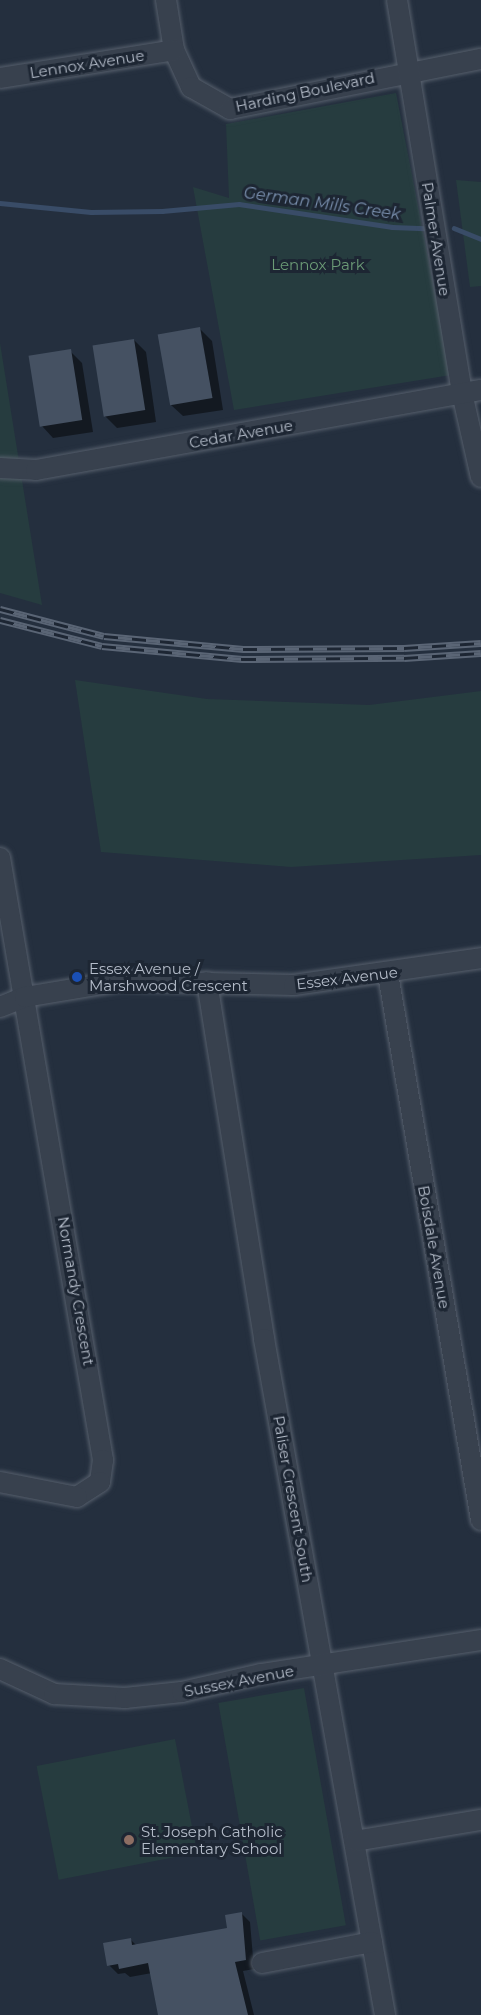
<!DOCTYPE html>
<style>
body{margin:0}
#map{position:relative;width:481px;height:2015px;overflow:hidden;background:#242f3e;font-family:Montserrat,sans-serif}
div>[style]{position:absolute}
.green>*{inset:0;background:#263c3f;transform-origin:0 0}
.shadow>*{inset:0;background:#0007}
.stream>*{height:4.5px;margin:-2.25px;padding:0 2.25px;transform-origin:2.25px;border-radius:2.25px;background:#394c67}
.building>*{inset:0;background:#455162;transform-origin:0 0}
.roads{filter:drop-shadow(0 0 2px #565f6c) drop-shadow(0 0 2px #565f6c)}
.minor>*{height:20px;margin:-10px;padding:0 10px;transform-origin:10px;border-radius:10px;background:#38414e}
.rail>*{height:7px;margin-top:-3.5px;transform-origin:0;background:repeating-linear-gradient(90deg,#1d2633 0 14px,#5a6575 0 28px);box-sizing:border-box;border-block:2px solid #5a6575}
.dots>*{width:16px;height:16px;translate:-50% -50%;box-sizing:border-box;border:3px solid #1d2633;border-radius:50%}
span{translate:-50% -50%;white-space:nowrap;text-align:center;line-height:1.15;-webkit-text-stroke:6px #1d2633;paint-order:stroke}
.street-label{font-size:15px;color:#b4bcc9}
.park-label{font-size:15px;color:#6b9a76}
.poi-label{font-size:15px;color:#b4bcc9}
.left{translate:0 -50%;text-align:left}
.water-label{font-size:16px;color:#7c92b1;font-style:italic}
</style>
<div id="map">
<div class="green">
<div style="clip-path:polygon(396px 93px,451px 375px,234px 410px,193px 187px,229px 198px,226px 124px)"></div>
<div style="clip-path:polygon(456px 180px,481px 182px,481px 286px,470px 287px)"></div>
<div style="clip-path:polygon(0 343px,42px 605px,0 593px)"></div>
<div style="clip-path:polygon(75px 680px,207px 699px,369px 705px,481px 691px,481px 855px,291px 867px,101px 852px)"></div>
<div style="left:304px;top:1688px;width:241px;height:87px;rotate:80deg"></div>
<div style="left:175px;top:1739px;width:116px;height:141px;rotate:79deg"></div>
</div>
<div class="shadow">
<div style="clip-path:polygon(200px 329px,212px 341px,223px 410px,183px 416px,171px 405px)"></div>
<div style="clip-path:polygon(134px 340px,146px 352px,156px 422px,117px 428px,105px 416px)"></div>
<div style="clip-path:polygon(70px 351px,82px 363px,93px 432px,53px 438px,42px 426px)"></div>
<div style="clip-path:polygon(241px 1913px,250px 1922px,254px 1969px,243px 1971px,254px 2015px,159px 2015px,152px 1973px,130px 1977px,125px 1973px,118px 1974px,109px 1965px,130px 1939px,137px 1946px,229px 1929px)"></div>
</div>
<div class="stream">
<div style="left:0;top:203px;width:91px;rotate:5.6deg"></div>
<div style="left:91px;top:212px;width:71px;rotate:-0.8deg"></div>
<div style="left:162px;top:211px;width:77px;rotate:-5.2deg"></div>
<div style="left:239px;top:204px;width:155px;rotate:8.5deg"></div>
<div style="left:392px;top:227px;width:33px;rotate:2deg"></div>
<div style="left:454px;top:228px;width:29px;rotate:22deg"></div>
</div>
<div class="building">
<div style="left:200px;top:327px;width:72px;height:43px;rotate:80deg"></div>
<div style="left:134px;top:339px;width:72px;height:42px;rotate:81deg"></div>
<div style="left:71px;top:349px;width:72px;height:43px;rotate:81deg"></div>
<div style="clip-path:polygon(242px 1912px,246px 1960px,235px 1962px,248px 2015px,158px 2015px,148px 1963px,119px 1969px,118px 1964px,107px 1966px,103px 1943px,131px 1938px,132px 1945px,227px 1928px,225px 1915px)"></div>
</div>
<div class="roads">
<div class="minor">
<div style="left:166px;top:0;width:51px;rotate:80.9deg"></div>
<div style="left:174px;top:50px;width:41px;rotate:65.3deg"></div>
<div style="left:191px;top:87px;width:45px;rotate:29.4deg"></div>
<div style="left:230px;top:109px;width:256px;rotate:-11.3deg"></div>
<div style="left:397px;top:0;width:398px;rotate:80.6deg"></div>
<div style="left:462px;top:393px;width:86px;rotate:77.3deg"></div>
<div style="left:0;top:78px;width:176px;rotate:-9.1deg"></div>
<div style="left:0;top:468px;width:36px;rotate:3deg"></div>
<div style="left:36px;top:470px;width:452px;rotate:-10.2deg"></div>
<div style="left:0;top:858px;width:611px;rotate:80.29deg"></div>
<div style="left:103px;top:1460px;width:22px;rotate:98deg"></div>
<div style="left:100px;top:1482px;width:27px;rotate:147deg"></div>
<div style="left:77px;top:1497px;width:78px;rotate:-169deg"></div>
<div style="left:388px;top:974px;width:554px;rotate:80.33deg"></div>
<div style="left:207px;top:982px;width:362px;rotate:80.9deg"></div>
<div style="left:264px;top:1339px;width:687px;rotate:79.85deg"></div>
<div style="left:0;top:1007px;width:27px;rotate:-22deg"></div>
<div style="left:25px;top:997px;width:97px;rotate:-9.5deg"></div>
<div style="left:121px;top:981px;width:173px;rotate:1.3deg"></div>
<div style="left:294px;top:985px;width:189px;rotate:-8.2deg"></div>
<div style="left:0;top:1669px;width:60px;rotate:24.8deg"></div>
<div style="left:54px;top:1694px;width:71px;rotate:3.2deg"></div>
<div style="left:125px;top:1698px;width:57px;rotate:-6deg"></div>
<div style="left:182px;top:1692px;width:81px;rotate:-12.8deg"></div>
<div style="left:261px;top:1674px;width:223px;rotate:-8.8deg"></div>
<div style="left:355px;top:1841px;width:128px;rotate:-9.5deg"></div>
<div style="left:262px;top:1963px;width:112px;rotate:-10.8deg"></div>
</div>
</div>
<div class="rail">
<div style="left:0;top:609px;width:107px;rotate:14.6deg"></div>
<div style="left:104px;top:636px;width:140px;rotate:5.3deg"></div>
<div style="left:243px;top:649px;width:161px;rotate:-0.4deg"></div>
<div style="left:404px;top:648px;width:77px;rotate:-3.7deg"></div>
<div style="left:0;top:620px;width:105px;rotate:14.3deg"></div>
<div style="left:102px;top:646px;width:141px;rotate:5.3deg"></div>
<div style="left:242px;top:659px;width:162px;rotate:-0.4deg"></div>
<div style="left:404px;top:658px;width:77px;rotate:-3.7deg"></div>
</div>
<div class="dots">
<div style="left:77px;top:977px;background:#1a4fb4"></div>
<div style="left:129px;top:1840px;background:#8d6e63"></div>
</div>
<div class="street-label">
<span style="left:87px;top:64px;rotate:-9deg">Lennox Avenue</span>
<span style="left:305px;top:92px;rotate:-12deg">Harding Boulevard</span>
<span style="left:436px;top:239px;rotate:81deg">Palmer Avenue</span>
<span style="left:241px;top:434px;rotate:-10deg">Cedar Avenue</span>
<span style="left:347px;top:978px;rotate:-7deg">Essex Avenue</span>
<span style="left:434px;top:1247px;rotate:80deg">Boisdale Avenue</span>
<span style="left:76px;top:1291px;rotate:80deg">Normandy Crescent</span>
<span style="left:293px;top:1499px;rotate:80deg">Paliser Crescent South</span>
<span style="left:239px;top:1681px;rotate:-11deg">Sussex Avenue</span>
</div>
<div class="park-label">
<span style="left:318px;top:265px">Lennox Park</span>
</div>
<div class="poi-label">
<span class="left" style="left:89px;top:977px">Essex Avenue /<br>Marshwood Crescent</span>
<span class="left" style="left:141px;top:1840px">St. Joseph Catholic<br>Elementary School</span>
</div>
<div class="water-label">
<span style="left:322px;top:204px;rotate:8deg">German Mills Creek</span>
</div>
</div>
